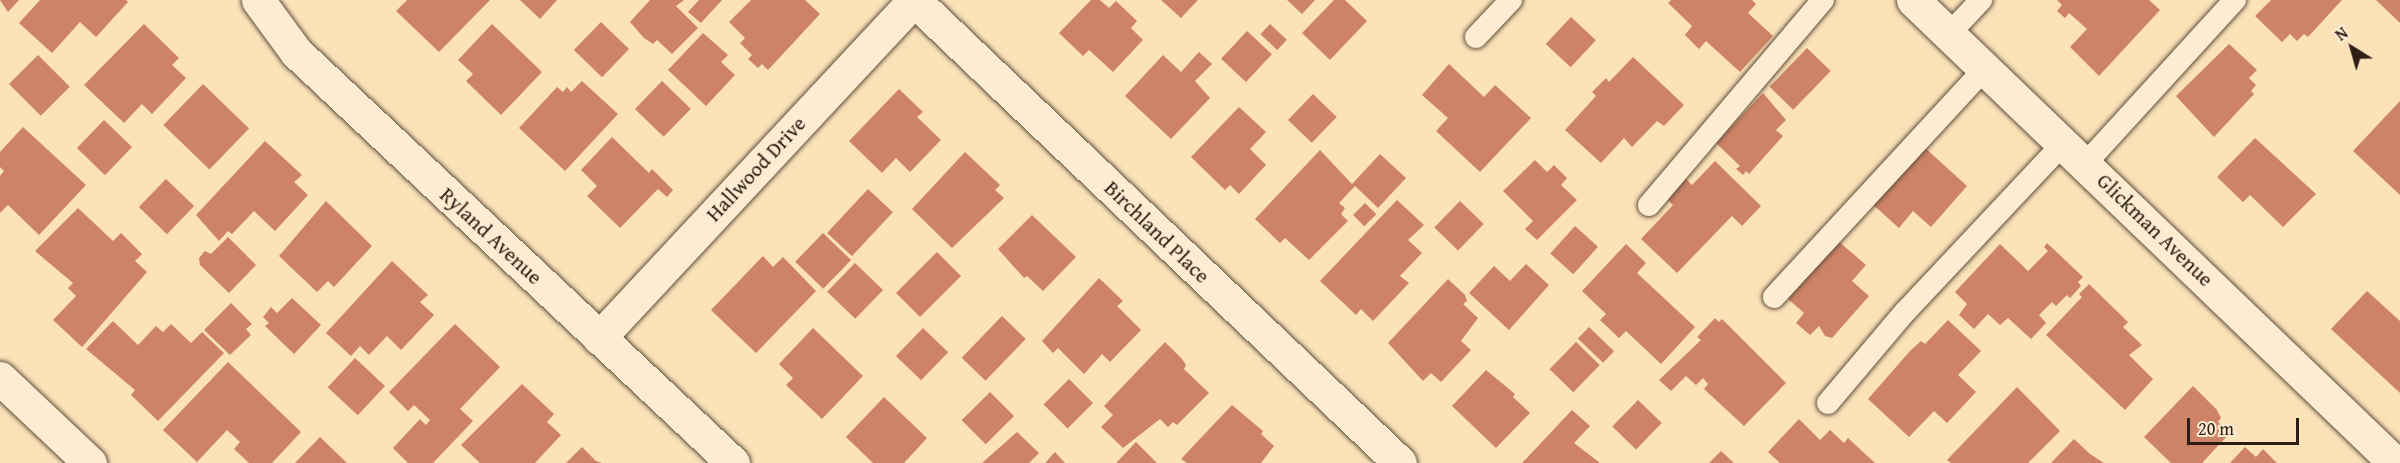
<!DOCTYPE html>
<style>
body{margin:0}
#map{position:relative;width:2400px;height:463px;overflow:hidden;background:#fbe2b8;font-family:"Gentium Book Plus",serif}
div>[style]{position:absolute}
.building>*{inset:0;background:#ce8366;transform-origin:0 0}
.roads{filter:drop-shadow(0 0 2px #604f3e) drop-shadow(0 0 2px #604f3e)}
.lane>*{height:22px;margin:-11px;padding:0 11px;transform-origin:11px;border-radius:11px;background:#fcecd1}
.street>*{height:33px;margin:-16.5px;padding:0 16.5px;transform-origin:16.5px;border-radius:16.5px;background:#fcecd1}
span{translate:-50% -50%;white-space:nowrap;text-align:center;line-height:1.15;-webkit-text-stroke:6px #fcecd1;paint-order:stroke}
.street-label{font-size:21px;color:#2c1e15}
.north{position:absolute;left:2322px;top:18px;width:60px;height:60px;-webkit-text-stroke:4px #fcecd1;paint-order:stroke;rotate:323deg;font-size:16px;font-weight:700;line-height:24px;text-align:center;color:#2c1e15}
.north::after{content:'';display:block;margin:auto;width:21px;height:27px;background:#2c1e15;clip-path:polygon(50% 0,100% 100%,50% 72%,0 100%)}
.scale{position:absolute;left:2187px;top:418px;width:112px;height:27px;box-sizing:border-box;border:3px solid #2c1e15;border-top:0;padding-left:8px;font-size:18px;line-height:21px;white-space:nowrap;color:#2c1e15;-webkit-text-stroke:4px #fcecd1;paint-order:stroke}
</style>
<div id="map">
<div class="building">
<div style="clip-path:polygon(0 0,19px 0,8px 12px)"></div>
<div style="clip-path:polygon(40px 0,126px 0,128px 2px,96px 37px,80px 22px,52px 53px,19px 23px)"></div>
<div style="clip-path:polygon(407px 0,490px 0,439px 52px,396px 11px)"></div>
<div style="clip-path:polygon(520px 0,557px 0,540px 19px)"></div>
<div style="clip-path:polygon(650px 0,684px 0,676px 6px,698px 28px,672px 54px,657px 40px,653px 44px,644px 38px,630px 22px)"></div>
<div style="clip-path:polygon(699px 0,722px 0,701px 23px,688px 12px)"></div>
<div style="clip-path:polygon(751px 0,805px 0,820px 14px,768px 70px,762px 64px,758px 68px,748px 59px,752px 55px,740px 43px,745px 38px,729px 22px)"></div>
<div style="clip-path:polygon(1091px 0,1100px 0,1109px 8px,1116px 1px,1137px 21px,1131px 28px,1143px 40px,1113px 72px,1089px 50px,1083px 56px,1059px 33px)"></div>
<div style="clip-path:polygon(1161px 0,1198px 0,1181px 18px)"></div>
<div style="clip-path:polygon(1287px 0,1315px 0,1302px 14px)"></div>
<div style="clip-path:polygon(1334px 0,1345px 0,1367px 21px,1330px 60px,1302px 33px)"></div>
<div style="clip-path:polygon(1671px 0,1752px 0,1756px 4px,1748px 13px,1773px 36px,1740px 72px,1706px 41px,1699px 49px,1685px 35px,1692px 26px,1668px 3px)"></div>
<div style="clip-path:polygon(2057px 0,2149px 0,2160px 10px,2099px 76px,2070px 47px,2087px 29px,2069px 13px,2065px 18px,2057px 11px,2062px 5px)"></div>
<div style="clip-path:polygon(2271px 0,2342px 0,2308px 37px,2304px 34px,2297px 41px,2290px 34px,2282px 42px,2255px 16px)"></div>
<div style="clip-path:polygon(2376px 0,2400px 0,2400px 23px)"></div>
<div style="left:1571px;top:17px;width:34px;height:37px;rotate:43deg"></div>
<div style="left:601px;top:22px;width:39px;height:39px;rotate:44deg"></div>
<div style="clip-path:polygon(144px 24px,179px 58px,172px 65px,186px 78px,152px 114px,142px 104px,124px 123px,84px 85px)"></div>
<div style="clip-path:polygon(492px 24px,542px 72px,501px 115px,466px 81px,473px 74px,458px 60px)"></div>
<div style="left:1270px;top:24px;width:23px;height:14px;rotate:43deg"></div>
<div style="left:1247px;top:31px;width:34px;height:38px;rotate:43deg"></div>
<div style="clip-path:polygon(703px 33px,728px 55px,721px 62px,735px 75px,706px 106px,668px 70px)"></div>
<div style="clip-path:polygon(2229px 44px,2257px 70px,2249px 78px,2256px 85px,2251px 91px,2254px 94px,2214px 137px,2176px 96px)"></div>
<div style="left:1807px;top:48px;width:33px;height:54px;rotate:44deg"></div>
<div style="clip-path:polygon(1199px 52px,1212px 64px,1195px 81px,1210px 98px,1171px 139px,1125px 96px,1163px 55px,1181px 72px)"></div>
<div style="left:38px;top:55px;width:45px;height:41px;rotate:45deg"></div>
<div style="clip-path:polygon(1633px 57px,1684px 105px,1664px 126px,1657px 121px,1632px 147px,1624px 138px,1601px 163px,1565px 130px,1596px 96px,1592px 92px,1606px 78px,1609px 82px)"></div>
<div style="clip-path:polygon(1449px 64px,1484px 97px,1495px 85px,1531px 118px,1480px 172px,1436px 131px,1448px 118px,1422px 95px)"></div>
<div style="clip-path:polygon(582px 81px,618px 114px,565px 171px,519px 128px,557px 87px,563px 92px,567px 87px,571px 92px)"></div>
<div style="left:662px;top:81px;width:40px;height:39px;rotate:44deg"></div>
<div style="left:203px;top:84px;width:64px;height:57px;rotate:44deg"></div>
<div style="clip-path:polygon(899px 89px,923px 112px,917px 117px,941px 140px,910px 172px,896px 158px,882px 173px,849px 141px)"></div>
<div style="clip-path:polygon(1763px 93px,1786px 120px,1776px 130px,1783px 136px,1749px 174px,1746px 171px,1743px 175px,1736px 169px,1740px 166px,1716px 143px)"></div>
<div style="left:1313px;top:94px;width:33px;height:36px;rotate:44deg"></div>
<div style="clip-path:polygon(2400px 101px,2400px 195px,2353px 151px)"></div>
<div style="clip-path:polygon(1239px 107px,1266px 132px,1250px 149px,1266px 165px,1239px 194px,1230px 185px,1225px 190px,1191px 157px)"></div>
<div style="left:104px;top:120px;width:39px;height:39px;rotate:44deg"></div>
<div style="clip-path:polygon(23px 127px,86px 185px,39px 235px,8px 205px,0 213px,0 176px,4px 171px,0 167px,0 152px)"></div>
<div style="clip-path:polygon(612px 137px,649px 173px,652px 169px,673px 190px,667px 197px,658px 189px,620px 228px,587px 196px,597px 186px,581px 170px)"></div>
<div style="clip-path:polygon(2255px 138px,2316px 194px,2283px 227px,2250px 195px,2243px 202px,2217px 177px)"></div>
<div style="clip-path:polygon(265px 141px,302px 175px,294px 182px,308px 195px,275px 231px,254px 211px,232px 234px,228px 231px,219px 241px,196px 215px)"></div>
<div style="clip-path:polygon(1923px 146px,1967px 186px,1931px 227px,1913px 211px,1899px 228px,1870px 202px)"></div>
<div style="clip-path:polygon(1320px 150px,1352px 184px,1380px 154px,1406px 178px,1378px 208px,1355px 186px,1339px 203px,1345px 208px,1341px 214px,1348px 221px,1309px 260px,1285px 238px,1280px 243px,1255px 219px)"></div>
<div style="clip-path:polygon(965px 152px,1000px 185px,995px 190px,1004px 198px,952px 248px,912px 209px)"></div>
<div style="clip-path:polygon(1535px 160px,1547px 172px,1554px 165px,1567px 178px,1561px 185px,1577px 200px,1537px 240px,1525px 229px,1533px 221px,1503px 191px)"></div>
<div style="clip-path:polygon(1715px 161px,1761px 206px,1742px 226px,1732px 216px,1677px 273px,1641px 239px,1673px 205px,1664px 196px,1683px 176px,1692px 185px)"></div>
<div style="left:166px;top:179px;width:39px;height:39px;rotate:44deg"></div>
<div style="left:868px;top:189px;width:34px;height:60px;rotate:43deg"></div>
<div style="clip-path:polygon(1397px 200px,1424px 225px,1408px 240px,1422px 253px,1400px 276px,1409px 283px,1373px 321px,1361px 309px,1356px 315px,1320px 281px)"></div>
<div style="clip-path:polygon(326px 201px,372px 246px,334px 287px,328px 281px,317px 292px,279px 256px)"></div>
<div style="left:1460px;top:201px;width:33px;height:37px;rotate:44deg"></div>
<div style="left:1365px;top:203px;width:16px;height:17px;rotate:45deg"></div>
<div style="clip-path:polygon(78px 208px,113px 241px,121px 233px,142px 254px,135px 261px,147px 272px,82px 347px,53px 320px,76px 296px,68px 288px,73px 283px,35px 251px)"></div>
<div style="clip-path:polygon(1032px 215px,1076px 257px,1043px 291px,1027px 276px,1024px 278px,998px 249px)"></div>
<div style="left:1575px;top:226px;width:31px;height:37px;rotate:42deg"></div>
<div style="left:823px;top:233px;width:39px;height:40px;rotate:44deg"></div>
<div style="clip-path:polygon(228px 237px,256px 265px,229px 293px,200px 265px,199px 258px,205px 251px,211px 254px)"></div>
<div style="clip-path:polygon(1837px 240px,1866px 265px,1852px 281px,1869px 296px,1832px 338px,1825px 336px,1819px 326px,1810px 335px,1796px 323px,1804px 313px,1788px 299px)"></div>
<div style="clip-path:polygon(2047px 243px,2083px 277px,2078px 282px,2081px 286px,2070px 298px,2067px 295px,2056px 306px,2052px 302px,2039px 315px,2046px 323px,2031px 339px,2008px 318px,2000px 325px,1988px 314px,1974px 329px,1959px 315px,1967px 304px,1955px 292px,2000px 244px,2028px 271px,2048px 251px,2044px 247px)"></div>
<div style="clip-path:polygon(1626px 244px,1646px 263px,1637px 273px,1695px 327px,1661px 364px,1626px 331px,1619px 338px,1600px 320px,1606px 314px,1582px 291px)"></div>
<div style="left:937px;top:252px;width:34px;height:58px;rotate:45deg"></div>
<div style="clip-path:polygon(763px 256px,773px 267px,783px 257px,816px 291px,756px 353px,711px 310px)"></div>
<div style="clip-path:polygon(392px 261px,428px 295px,420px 302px,434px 315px,401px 350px,387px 336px,369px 355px,360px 346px,351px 356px,326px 333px)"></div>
<div style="left:855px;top:263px;width:39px;height:40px;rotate:44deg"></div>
<div style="clip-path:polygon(1526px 264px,1549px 285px,1509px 330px,1469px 293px,1494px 266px,1510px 281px)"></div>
<div style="clip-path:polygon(1099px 278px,1123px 301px,1117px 306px,1141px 330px,1110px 362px,1102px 354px,1084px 374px,1058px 348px,1053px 353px,1042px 341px)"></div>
<div style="clip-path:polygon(1448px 279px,1465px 295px,1467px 301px,1463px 304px,1478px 318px,1461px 341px,1471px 350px,1441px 382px,1431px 373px,1423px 381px,1388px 343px)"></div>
<div style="clip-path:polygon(2089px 284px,2128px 322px,2123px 327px,2142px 345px,2129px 355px,2153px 379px,2125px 410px,2046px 335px,2082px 297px,2079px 294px)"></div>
<div style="clip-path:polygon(2367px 291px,2400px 321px,2400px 393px,2331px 329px)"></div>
<div style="clip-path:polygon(292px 298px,321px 325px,294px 354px,265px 326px,269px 323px,263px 317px,271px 307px,277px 313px)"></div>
<div style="clip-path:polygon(231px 303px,252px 324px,246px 329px,251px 335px,230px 355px,204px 330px)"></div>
<div style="left:1002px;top:316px;width:33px;height:58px;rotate:44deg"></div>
<div style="clip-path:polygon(1715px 318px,1719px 322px,1722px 319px,1786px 383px,1744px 426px,1704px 389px,1708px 384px,1703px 378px,1696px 385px,1686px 376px,1671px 391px,1659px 380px,1701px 340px,1697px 337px)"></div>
<div style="clip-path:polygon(1948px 320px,1981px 351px,1958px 375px,1976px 392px,1947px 423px,1934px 411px,1909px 437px,1868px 399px,1910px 351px,1921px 341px,1925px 344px)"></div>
<div style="clip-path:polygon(113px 321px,138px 345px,156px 326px,163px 332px,171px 324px,191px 343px,202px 332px,224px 353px,158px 421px,131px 395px,135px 390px,86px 349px)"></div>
<div style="clip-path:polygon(455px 324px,500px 367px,460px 409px,473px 421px,433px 463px,408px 463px,393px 448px,420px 419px,426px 425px,430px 420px,414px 405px,408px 411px,389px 392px)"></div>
<div style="left:1589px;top:327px;width:35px;height:16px;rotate:44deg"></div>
<div style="clip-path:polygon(813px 328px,863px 376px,822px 419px,786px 385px,793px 378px,779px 364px)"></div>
<div style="left:923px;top:328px;width:35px;height:39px;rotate:44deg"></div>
<div style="clip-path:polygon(1165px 342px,1182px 359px,1186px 365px,1184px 369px,1209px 393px,1177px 425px,1173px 422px,1168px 427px,1160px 419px,1123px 448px,1101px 427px,1113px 415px,1104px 406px)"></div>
<div style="left:1576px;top:342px;width:33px;height:38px;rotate:44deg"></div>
<div style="left:355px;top:358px;width:41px;height:40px;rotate:43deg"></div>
<div style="clip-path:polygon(228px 362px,301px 432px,272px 463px,249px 463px,234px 449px,240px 442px,227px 430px,197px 462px,163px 430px)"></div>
<div style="clip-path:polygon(1486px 370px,1515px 394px,1513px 397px,1530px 413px,1496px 448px,1452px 406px)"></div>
<div style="left:1069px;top:379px;width:34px;height:36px;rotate:45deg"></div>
<div style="clip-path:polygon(522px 384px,554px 414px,547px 422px,561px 435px,535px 463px,480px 463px,461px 445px)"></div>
<div style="clip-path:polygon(2193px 386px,2217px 410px,2221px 418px,2218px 422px,2230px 433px,2202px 463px,2171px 463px,2144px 437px)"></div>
<div style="clip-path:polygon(2017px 387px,2060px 431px,2028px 463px,1951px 463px,1947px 460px)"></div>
<div style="left:990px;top:392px;width:34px;height:40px;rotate:45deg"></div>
<div style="clip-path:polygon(884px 397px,927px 438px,904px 463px,873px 463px,846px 437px)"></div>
<div style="left:1638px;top:400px;width:33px;height:37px;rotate:44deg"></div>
<div style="clip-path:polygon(1232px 405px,1263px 431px,1261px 434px,1274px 446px,1261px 463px,1187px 463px,1181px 459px)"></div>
<div style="clip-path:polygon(1572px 410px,1590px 426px,1574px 443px,1600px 463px,1522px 463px)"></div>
<div style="clip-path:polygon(1799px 419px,1820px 440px,1830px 430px,1844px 443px,1848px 438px,1875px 463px,1780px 463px,1768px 452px)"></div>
<div style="clip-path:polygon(1017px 432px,1039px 453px,1029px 463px,982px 463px)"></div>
<div style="clip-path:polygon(320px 437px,347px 463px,295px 463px)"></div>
<div style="clip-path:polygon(2074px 439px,2090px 454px,2104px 463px,2051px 463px)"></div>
<div style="clip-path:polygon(1136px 442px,1157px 463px,1116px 463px)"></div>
<div style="clip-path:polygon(582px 447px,596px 461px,602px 463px,566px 463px)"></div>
<div style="clip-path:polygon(2245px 447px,2256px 457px,2263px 449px,2277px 463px,2230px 463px)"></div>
<div style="clip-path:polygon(1721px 451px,1734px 463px,1709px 463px)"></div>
<div style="clip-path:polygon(1055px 452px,1065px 463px,1045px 463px)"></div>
</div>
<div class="roads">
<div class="lane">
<div style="left:1949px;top:34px;width:47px;rotate:-46.7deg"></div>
<div style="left:1476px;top:37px;width:51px;rotate:-46.6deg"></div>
<div style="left:2086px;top:163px;width:221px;rotate:-47.6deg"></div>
<div style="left:1649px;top:205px;width:269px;rotate:-49.7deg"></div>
<div style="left:1774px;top:297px;width:311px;rotate:-47.3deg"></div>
<div style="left:1828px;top:403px;width:119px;rotate:-49.8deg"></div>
<div style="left:1905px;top:312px;width:231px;rotate:-46.8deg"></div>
</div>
<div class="street">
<div style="left:258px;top:0;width:64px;rotate:53.8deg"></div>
<div style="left:296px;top:52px;width:600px;rotate:43.24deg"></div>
<div style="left:914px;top:0;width:671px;rotate:43.61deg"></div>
<div style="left:1913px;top:0;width:668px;rotate:43.85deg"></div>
<div style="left:599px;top:338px;width:462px;rotate:-47deg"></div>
<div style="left:0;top:378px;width:124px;rotate:43.4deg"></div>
</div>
</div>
<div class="street-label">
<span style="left:756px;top:169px;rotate:-47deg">Hallwood Drive</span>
<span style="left:2155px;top:230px;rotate:44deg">Glickman Avenue</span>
<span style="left:1157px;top:232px;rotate:44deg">Birchland Place</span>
<span style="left:491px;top:236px;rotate:43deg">Ryland Avenue</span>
</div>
<div class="north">N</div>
<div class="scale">20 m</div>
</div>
